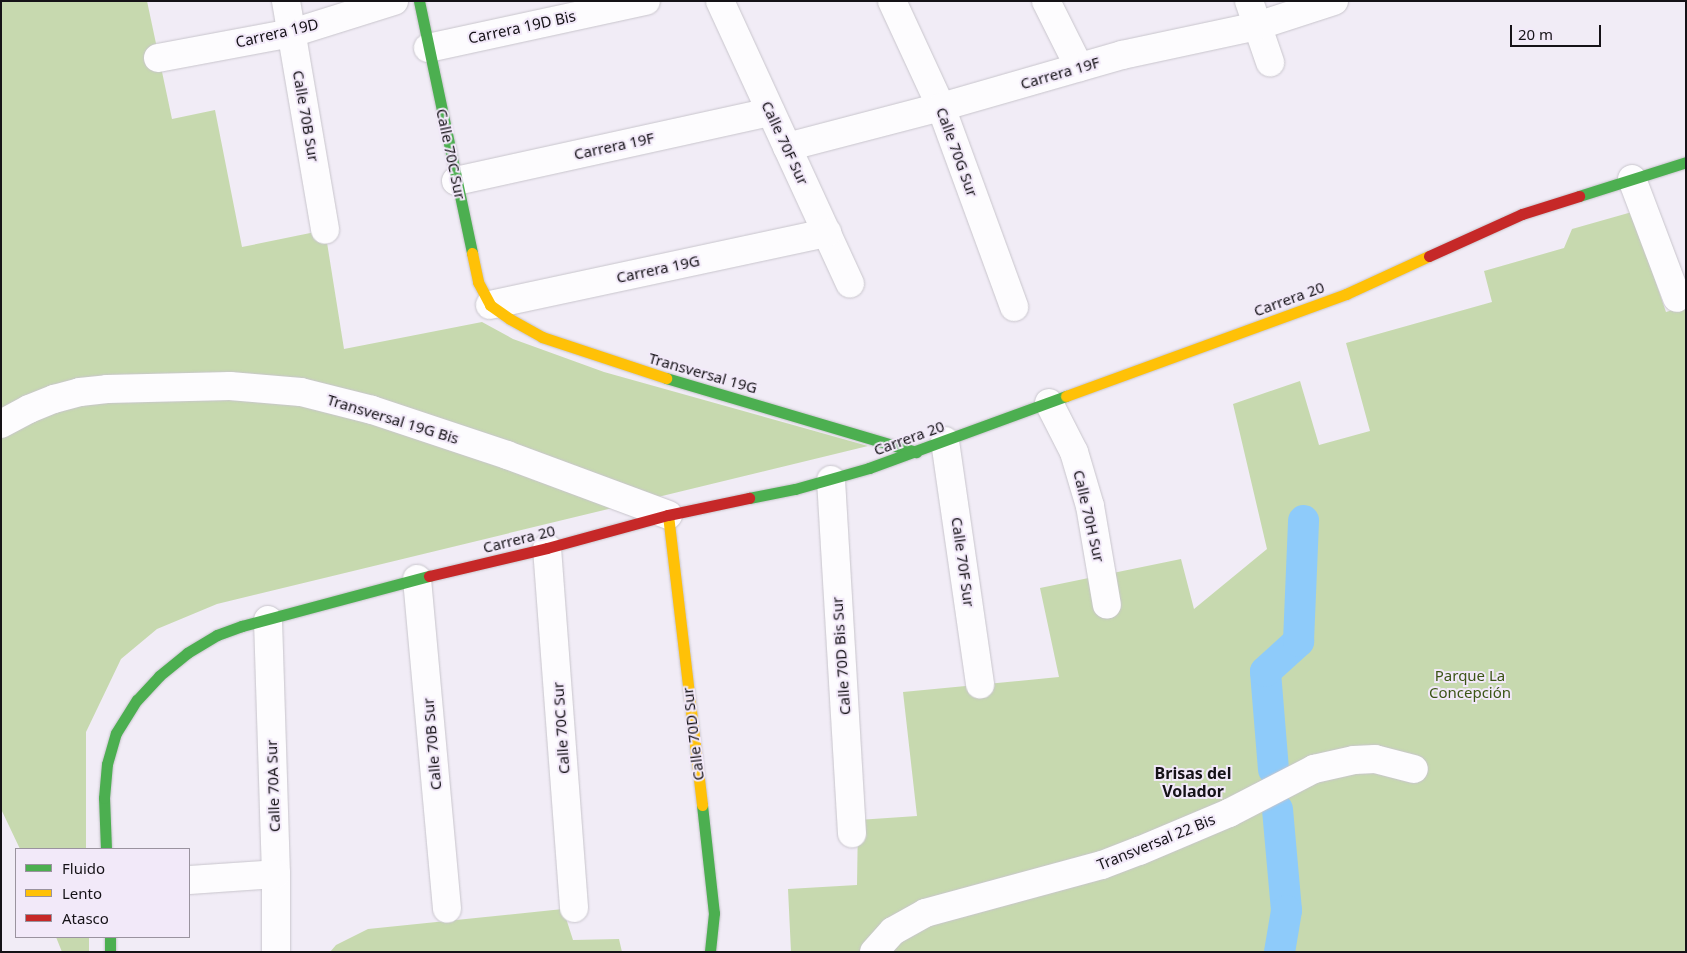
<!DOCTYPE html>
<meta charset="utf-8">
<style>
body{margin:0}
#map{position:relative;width:1687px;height:953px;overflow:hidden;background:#f1ecf6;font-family:"Noto Sans",sans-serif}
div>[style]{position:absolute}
.green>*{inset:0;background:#c7d9af}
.canal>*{height:31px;margin:-15.5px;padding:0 15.5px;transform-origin:15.5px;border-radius:15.5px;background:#8ecbfa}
.roads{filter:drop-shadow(0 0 1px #c8c5cc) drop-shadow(0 0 1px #c8c5cc)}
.street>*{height:28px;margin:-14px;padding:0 14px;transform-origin:14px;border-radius:14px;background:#fdfcfe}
.fast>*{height:11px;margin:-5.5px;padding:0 5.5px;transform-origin:5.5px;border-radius:5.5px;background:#4caf50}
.slow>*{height:11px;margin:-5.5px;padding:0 5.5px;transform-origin:5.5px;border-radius:5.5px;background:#ffc107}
.jam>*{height:11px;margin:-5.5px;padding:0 5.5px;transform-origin:5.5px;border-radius:5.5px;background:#c62828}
span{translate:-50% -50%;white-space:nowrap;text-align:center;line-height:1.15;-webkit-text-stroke:4px #f2e9f9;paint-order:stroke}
.street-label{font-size:15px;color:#151217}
.park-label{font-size:15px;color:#3b5415}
.neighbourhood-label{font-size:16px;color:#151217;font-weight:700}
.frame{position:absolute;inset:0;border:2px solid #151217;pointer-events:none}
.legend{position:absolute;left:15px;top:848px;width:175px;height:90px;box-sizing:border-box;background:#f2e9f9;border:1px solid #9a939f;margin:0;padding:6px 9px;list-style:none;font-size:15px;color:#151217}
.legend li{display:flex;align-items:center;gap:10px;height:25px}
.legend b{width:25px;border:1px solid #9a939f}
.scale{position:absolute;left:1510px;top:25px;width:91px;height:22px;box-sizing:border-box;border:2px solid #151217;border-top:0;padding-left:6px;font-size:15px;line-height:18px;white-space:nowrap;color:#151217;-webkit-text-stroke:4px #f2e9f9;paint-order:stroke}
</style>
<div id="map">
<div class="green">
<div style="clip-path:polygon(1px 1px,147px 1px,172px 119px,215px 110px,242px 247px,325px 230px,344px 349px,482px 322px,513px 339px,604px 372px,868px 446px,217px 604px,157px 629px,121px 659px,86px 732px,86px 849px,20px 849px,1px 809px)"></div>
<div style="clip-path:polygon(1632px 212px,1666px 312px,1686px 306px,1686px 952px,791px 952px,788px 889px,857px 885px,858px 820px,917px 816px,903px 692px,1059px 677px,1040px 588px,1181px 559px,1194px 609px,1267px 549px,1233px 404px,1300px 381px,1319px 445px,1370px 431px,1346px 343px,1492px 302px,1484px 271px,1564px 248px,1572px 229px)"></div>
<div style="clip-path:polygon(563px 909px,573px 940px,619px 939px,622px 952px,330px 952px,336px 945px,368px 929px)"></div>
<div style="clip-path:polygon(56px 937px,89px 937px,89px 952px,62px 952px)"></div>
</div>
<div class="canal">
<div style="left:1273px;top:769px;width:98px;rotate:-94.7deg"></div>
<div style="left:1265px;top:671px;width:45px;rotate:-42.3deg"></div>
<div style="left:1298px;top:641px;width:121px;rotate:-87.6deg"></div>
<div style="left:1277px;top:809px;width:101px;rotate:84.9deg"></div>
<div style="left:1286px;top:910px;width:43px;rotate:99.5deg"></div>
</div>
<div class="roads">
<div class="street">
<div style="left:286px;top:1px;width:232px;rotate:80.3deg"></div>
<div style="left:720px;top:1px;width:311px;rotate:65.3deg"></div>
<div style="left:892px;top:1px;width:117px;rotate:65.2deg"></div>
<div style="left:941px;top:107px;width:213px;rotate:69.9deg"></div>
<div style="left:1046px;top:1px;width:74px;rotate:63.4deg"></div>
<div style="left:1249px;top:1px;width:65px;rotate:71deg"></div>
<div style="left:428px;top:48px;width:223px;rotate:-12.2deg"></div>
<div style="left:158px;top:58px;width:136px;rotate:-10.6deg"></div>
<div style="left:292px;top:33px;width:107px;rotate:-17.4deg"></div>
<div style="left:787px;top:147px;width:159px;rotate:-14.6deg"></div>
<div style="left:941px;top:107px;width:188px;rotate:-16deg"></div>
<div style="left:1122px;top:55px;width:138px;rotate:-12.1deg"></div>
<div style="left:1257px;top:26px;width:81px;rotate:-18deg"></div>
<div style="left:1632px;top:179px;width:127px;rotate:69.3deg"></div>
<div style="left:456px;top:181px;width:322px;rotate:-12.4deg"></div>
<div style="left:490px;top:305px;width:345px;rotate:-12.1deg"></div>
<div style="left:1049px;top:403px;width:55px;rotate:63deg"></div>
<div style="left:1074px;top:452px;width:56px;rotate:73.5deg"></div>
<div style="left:1090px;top:506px;width:100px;rotate:80.3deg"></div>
<div style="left:1px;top:424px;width:32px;rotate:-28deg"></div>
<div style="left:29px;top:409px;width:27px;rotate:-22deg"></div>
<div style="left:54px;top:399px;width:27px;rotate:-15deg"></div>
<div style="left:80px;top:392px;width:27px;rotate:-6deg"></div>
<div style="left:107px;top:389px;width:123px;rotate:-1.4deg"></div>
<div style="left:230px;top:386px;width:71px;rotate:4.8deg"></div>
<div style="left:301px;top:392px;width:73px;rotate:14.2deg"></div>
<div style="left:372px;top:410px;width:142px;rotate:18.4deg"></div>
<div style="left:507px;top:455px;width:172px;rotate:20.4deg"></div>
<div style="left:945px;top:441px;width:246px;rotate:81.8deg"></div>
<div style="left:831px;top:480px;width:354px;rotate:86.6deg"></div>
<div style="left:547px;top:548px;width:361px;rotate:85.7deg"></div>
<div style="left:417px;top:579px;width:331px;rotate:84.8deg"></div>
<div style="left:268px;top:620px;width:254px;rotate:88.2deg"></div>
<div style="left:276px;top:874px;width:78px;rotate:90deg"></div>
<div style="left:189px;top:880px;width:87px;rotate:-3.9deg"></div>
<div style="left:874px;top:952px;width:28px;rotate:-48deg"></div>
<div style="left:893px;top:931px;width:37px;rotate:-29deg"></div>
<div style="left:925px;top:913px;width:183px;rotate:-15.2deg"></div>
<div style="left:1102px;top:865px;width:40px;rotate:-21deg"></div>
<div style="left:1139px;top:851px;width:98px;rotate:-22.9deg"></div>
<div style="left:1229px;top:813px;width:96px;rotate:-27.4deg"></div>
<div style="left:1314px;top:769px;width:41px;rotate:-12.7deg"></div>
<div style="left:1354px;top:760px;width:21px;rotate:-3deg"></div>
<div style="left:1375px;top:759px;width:40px;rotate:14.4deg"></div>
</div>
<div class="fast">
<div style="left:419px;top:1px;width:258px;rotate:78.1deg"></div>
<div style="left:1579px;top:196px;width:112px;rotate:-17.6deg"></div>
<div style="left:666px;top:378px;width:261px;rotate:16.5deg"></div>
<div style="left:749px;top:498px;width:47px;rotate:-11.1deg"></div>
<div style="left:795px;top:489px;width:77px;rotate:-15.8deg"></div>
<div style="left:869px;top:468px;width:210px;rotate:-20.1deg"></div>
<div style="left:702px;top:805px;width:109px;rotate:83.7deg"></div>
<div style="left:714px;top:913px;width:39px;rotate:96deg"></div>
<div style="left:106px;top:849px;width:51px;rotate:-92.2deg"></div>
<div style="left:104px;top:798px;width:34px;rotate:-85deg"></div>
<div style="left:107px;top:764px;width:32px;rotate:-74deg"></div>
<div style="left:116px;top:733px;width:39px;rotate:-58deg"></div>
<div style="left:137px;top:700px;width:33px;rotate:-47deg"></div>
<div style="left:159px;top:676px;width:36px;rotate:-39deg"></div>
<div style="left:187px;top:653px;width:35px;rotate:-31deg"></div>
<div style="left:217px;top:635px;width:27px;rotate:-20deg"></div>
<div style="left:242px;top:626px;width:194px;rotate:-15deg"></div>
<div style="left:110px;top:937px;width:15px;rotate:90deg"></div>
</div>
<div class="slow">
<div style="left:472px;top:253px;width:30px;rotate:78deg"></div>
<div style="left:478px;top:282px;width:26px;rotate:62deg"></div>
<div style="left:490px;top:305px;width:24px;rotate:35deg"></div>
<div style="left:510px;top:319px;width:37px;rotate:29deg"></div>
<div style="left:542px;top:337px;width:131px;rotate:18.3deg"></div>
<div style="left:1066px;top:396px;width:298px;rotate:-20deg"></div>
<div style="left:1346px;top:294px;width:91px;rotate:-24.6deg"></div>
<div style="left:668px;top:515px;width:292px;rotate:83.3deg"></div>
</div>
<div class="jam">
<div style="left:1429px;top:256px;width:102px;rotate:-24.3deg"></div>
<div style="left:1522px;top:214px;width:60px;rotate:-17.5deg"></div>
<div style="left:429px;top:576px;width:121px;rotate:-13.3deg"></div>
<div style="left:547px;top:548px;width:125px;rotate:-15.3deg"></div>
<div style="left:668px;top:515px;width:83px;rotate:-11.9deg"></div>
</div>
</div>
<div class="street-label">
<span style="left:522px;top:27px;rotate:-12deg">Carrera 19D Bis</span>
<span style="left:277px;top:33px;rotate:-13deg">Carrera 19D</span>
<span style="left:1060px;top:73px;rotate:-16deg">Carrera 19F</span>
<span style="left:306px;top:116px;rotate:80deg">Calle 70B Sur</span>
<span style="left:785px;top:143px;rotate:65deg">Calle 70F Sur</span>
<span style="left:614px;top:146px;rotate:-12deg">Carrera 19F</span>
<span style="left:957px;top:152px;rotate:70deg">Calle 70G Sur</span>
<span style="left:451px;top:154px;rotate:78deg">Calle 70C Sur</span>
<span style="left:658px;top:269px;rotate:-12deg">Carrera 19G</span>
<span style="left:1289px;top:299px;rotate:-20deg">Carrera 20</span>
<span style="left:703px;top:373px;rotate:16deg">Transversal 19G</span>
<span style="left:393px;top:419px;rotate:17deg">Transversal 19G Bis</span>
<span style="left:909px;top:438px;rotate:-20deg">Carrera 20</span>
<span style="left:1089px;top:516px;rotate:77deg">Calle 70H Sur</span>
<span style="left:519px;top:539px;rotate:-14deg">Carrera 20</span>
<span style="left:963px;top:562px;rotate:82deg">Calle 70F Sur</span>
<span style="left:841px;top:656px;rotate:-94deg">Calle 70D Bis Sur</span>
<span style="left:561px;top:728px;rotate:-94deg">Calle 70C Sur</span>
<span style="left:693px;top:734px;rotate:-97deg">Calle 70D Sur</span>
<span style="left:432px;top:744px;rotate:-95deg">Calle 70B Sur</span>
<span style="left:273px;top:786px;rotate:-92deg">Calle 70A Sur</span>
<span style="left:1156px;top:842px;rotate:-22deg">Transversal 22 Bis</span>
</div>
<div class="park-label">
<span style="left:1470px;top:684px">Parque La<br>Concepción</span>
</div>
<div class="neighbourhood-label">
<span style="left:1193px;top:782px">Brisas del<br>Volador</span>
</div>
<div class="frame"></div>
<ul class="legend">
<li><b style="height:6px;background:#4caf50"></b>Fluido</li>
<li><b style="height:6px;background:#ffc107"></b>Lento</li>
<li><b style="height:6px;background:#c62828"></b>Atasco</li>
</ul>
<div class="scale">20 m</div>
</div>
